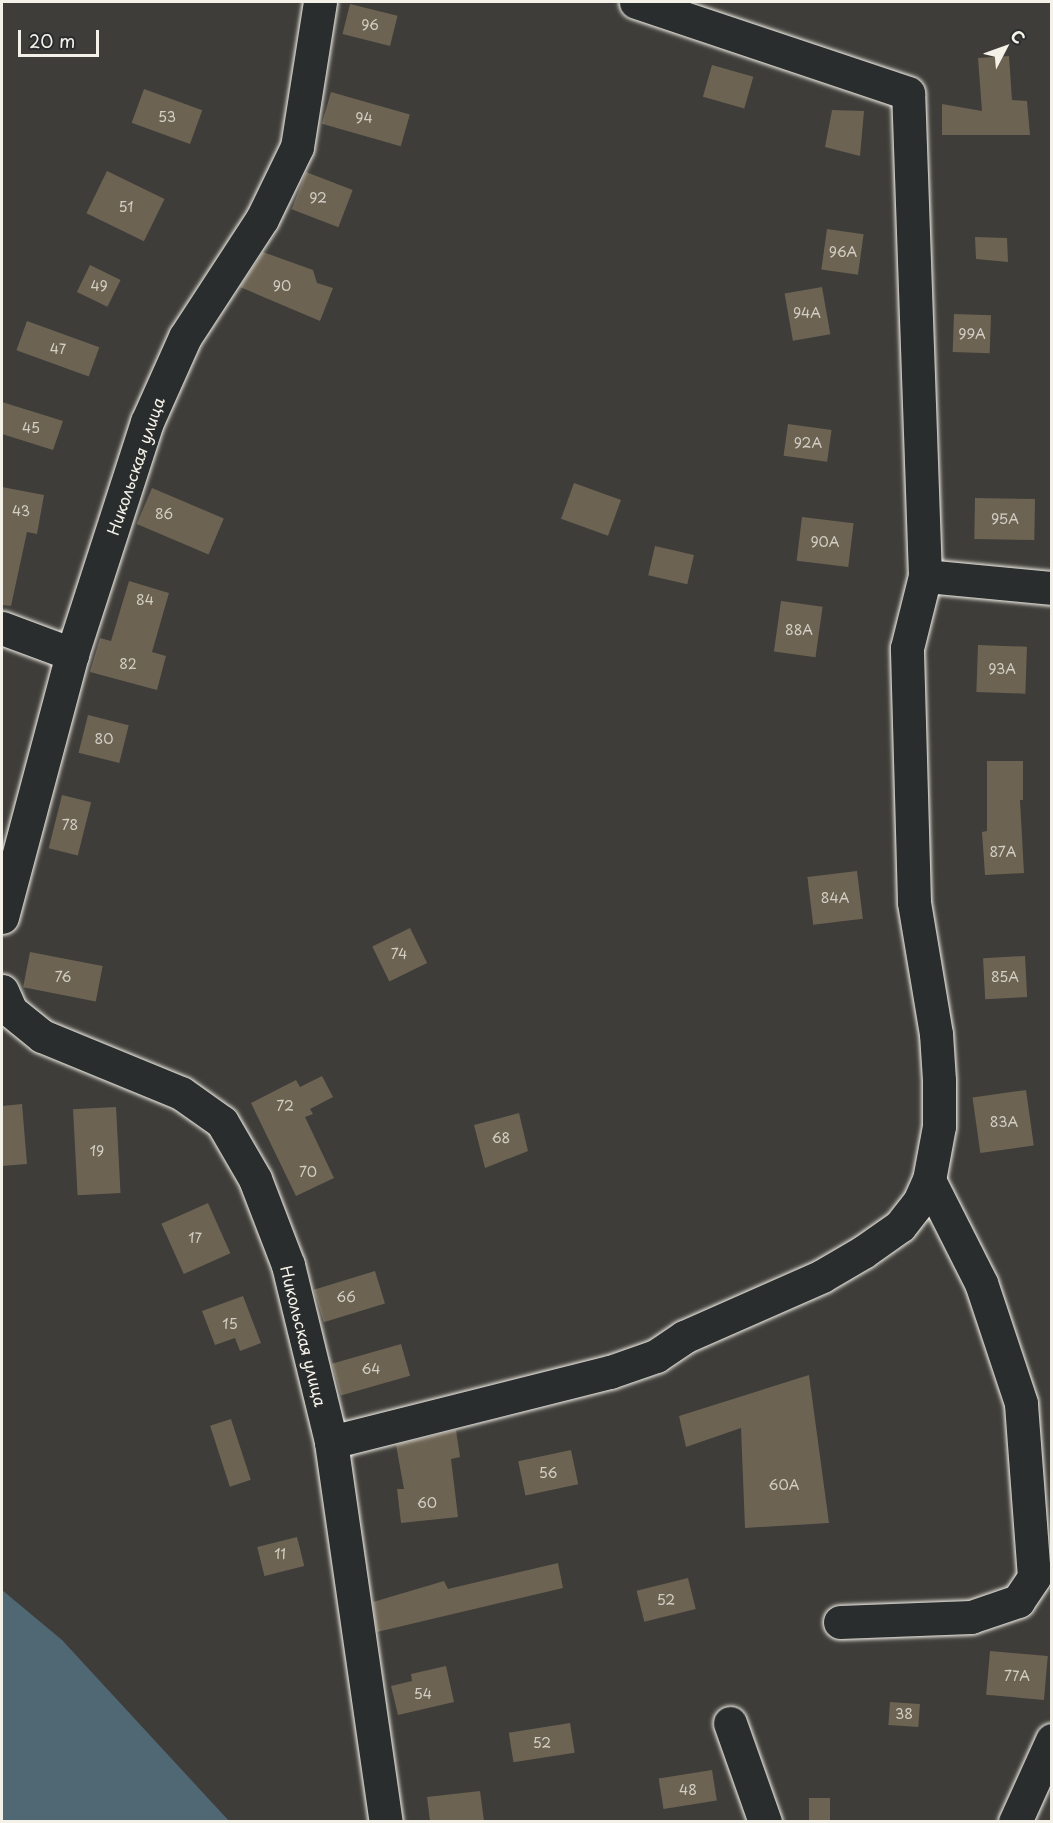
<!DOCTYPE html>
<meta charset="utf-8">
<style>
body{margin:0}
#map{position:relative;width:1053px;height:1823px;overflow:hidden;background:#3e3d39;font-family:"Playpen Sans",sans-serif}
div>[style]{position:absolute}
.water>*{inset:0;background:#4f6874}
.building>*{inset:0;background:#6c6353;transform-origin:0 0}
.roads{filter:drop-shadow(0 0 2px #f4f1e8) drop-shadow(0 0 2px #f4f1e8)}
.minor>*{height:33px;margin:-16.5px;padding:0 16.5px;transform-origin:16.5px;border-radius:16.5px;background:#2a2d2e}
span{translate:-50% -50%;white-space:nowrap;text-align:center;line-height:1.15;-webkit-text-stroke:6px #2a2d2e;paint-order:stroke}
.number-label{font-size:14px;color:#d2cec3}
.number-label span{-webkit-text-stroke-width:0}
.street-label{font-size:16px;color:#f4f1e8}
.frame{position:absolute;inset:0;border:3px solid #f4f1e8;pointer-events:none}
.north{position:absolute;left:975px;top:18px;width:60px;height:60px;-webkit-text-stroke:4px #2a2d2e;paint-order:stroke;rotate:49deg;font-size:16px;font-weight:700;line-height:24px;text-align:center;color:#f4f1e8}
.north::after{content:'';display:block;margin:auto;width:21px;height:27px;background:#f4f1e8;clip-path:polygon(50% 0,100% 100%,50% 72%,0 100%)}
.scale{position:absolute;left:18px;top:30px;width:81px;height:27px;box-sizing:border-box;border:3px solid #f4f1e8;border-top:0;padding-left:8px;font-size:18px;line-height:21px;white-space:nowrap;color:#f4f1e8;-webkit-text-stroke:4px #2a2d2e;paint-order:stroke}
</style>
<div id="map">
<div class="water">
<div style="clip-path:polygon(2px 1590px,62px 1640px,229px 1821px,2px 1821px)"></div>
</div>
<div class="building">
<div style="left:350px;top:4px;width:49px;height:31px;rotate:14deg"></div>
<div style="clip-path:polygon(1009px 56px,1012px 100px,1027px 101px,1030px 135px,942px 135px,942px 104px,982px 111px,978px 58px)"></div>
<div style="left:712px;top:65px;width:43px;height:33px;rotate:16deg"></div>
<div style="left:144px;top:89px;width:62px;height:36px;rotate:20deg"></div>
<div style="left:331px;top:92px;width:82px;height:33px;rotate:16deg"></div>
<div style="clip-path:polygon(832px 110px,864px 111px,860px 156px,825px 147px)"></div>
<div style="left:107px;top:171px;width:64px;height:47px;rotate:26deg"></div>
<div style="left:306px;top:172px;width:50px;height:40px;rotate:21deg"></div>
<div style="left:827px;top:229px;width:37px;height:41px;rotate:8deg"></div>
<div style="clip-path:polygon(975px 237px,1007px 238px,1008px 262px,976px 259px)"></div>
<div style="clip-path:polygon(263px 252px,313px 270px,317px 283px,333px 288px,320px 321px,240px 287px)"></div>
<div style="left:90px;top:265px;width:34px;height:30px;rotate:26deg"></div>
<div style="left:822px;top:287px;width:48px;height:38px;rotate:80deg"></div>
<div style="left:954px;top:314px;width:37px;height:38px;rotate:2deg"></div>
<div style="left:27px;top:321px;width:77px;height:31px;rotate:20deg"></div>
<div style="clip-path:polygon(2px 402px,63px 421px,53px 450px,2px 434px)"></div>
<div style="left:788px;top:424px;width:44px;height:32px;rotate:8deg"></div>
<div style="left:574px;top:483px;width:50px;height:38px;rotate:20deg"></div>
<div style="clip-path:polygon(2px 487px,44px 495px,37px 534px,27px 532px,11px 606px,2px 605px)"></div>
<div style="left:152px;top:488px;width:78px;height:39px;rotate:23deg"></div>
<div style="left:975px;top:498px;width:60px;height:41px;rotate:1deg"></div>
<div style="left:802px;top:517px;width:52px;height:44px;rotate:7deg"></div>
<div style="left:655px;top:546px;width:40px;height:30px;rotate:13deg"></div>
<div style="clip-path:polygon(129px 581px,169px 593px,152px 652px,166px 656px,157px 690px,90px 672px,100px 638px,111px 641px)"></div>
<div style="left:781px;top:601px;width:42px;height:51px;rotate:8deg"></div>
<div style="left:978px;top:645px;width:49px;height:47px;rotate:2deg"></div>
<div style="left:88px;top:715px;width:42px;height:39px;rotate:14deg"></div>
<div style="clip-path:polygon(987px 761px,1023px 761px,1023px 800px,1020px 800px,1024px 873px,985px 875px,982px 832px,987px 831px)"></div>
<div style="left:62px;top:795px;width:30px;height:55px;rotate:14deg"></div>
<div style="left:857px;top:871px;width:48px;height:50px;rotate:83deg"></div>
<div style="left:410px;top:928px;width:39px;height:42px;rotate:64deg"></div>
<div style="left:30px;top:952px;width:74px;height:36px;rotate:11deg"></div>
<div style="left:1025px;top:956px;width:41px;height:42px;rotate:87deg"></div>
<div style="clip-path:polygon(322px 1076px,333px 1097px,310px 1109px,313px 1114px,305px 1117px,334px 1178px,296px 1196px,251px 1103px,296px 1080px,300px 1087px)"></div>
<div style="left:1026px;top:1090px;width:56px;height:54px;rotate:82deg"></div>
<div style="clip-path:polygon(22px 1104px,27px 1164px,2px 1166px,2px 1106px)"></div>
<div style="left:116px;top:1107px;width:86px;height:43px;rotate:87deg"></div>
<div style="clip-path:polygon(519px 1113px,528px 1151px,485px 1168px,474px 1125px)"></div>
<div style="left:208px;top:1203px;width:55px;height:51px;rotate:66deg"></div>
<div style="left:375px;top:1271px;width:34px;height:64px;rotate:73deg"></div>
<div style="clip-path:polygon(243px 1296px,261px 1343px,240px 1351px,235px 1338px,215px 1345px,202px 1311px)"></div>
<div style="left:401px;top:1344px;width:33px;height:72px;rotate:74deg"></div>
<div style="clip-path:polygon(809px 1375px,829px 1523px,745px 1528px,741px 1428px,686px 1447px,679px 1416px)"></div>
<div style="left:231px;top:1419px;width:64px;height:22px;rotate:72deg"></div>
<div style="clip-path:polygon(456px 1430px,460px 1457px,451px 1459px,458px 1517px,401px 1523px,397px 1489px,404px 1489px,396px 1445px)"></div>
<div style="left:571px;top:1450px;width:35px;height:54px;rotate:78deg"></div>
<div style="left:297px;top:1537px;width:30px;height:41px;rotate:76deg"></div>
<div style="clip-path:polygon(558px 1563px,563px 1588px,377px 1632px,373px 1602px,444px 1581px,448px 1589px)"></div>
<div style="left:688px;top:1578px;width:32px;height:53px;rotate:76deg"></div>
<div style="left:990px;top:1651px;width:58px;height:44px;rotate:5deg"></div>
<div style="clip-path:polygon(446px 1666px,454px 1702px,398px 1715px,391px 1686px,412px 1681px,411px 1674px)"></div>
<div style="left:890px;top:1702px;width:30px;height:23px;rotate:4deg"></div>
<div style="left:570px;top:1723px;width:30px;height:62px;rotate:81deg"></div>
<div style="left:712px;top:1770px;width:31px;height:54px;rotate:81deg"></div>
<div style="clip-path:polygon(480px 1791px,484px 1821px,430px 1821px,427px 1797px)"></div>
<div style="left:809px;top:1798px;width:21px;height:23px"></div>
</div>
<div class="roads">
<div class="minor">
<div style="left:925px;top:576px;width:128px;rotate:5.4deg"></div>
<div style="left:2px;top:628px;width:75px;rotate:20.4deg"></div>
<div style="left:2px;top:917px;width:272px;rotate:-75.1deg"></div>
<div style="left:72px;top:654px;width:244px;rotate:-72.1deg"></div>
<div style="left:147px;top:422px;width:93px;rotate:-65.9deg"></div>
<div style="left:185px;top:337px;width:141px;rotate:-56.9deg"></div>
<div style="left:262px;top:219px;width:80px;rotate:-64.1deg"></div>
<div style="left:297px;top:147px;width:147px;rotate:-81deg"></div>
<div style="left:2px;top:991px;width:22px;rotate:66deg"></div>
<div style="left:11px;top:1011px;width:40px;rotate:39deg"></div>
<div style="left:42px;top:1036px;width:150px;rotate:22.3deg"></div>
<div style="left:181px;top:1093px;width:50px;rotate:35.3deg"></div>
<div style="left:222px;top:1122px;width:66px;rotate:59.9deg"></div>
<div style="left:255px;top:1179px;width:92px;rotate:69deg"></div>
<div style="left:288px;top:1265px;width:182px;rotate:76.3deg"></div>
<div style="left:331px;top:1442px;width:384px;rotate:81.8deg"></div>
<div style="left:331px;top:1442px;width:288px;rotate:-14.1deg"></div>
<div style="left:610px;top:1372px;width:49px;rotate:-19.2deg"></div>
<div style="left:656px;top:1356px;width:34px;rotate:-34deg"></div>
<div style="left:684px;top:1337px;width:151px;rotate:-23.8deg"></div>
<div style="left:822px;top:1276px;width:48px;rotate:-30.3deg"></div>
<div style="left:863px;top:1252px;width:45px;rotate:-35.1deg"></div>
<div style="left:900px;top:1226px;width:31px;rotate:-52deg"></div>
<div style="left:919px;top:1202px;width:24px;rotate:-66deg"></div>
<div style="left:929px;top:1180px;width:55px;rotate:-79.5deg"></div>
<div style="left:939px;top:1126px;width:46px;rotate:-90deg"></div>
<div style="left:939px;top:1080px;width:46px;rotate:-93.7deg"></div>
<div style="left:936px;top:1034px;width:134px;rotate:-99.5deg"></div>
<div style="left:914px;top:902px;width:254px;rotate:-91.6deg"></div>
<div style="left:907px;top:648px;width:74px;rotate:-76deg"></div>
<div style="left:925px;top:576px;width:483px;rotate:-92deg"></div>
<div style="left:908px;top:93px;width:287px;rotate:-161.5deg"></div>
<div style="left:840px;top:1622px;width:131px;rotate:-2.2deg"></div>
<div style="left:971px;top:1617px;width:50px;rotate:-18.8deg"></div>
<div style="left:1018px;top:1601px;width:29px;rotate:-56deg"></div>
<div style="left:1034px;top:1577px;width:174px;rotate:-94.3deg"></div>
<div style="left:1021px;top:1403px;width:126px;rotate:-108.4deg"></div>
<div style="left:981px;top:1283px;width:115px;rotate:-116.8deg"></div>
<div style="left:730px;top:1723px;width:105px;rotate:70.5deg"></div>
<div style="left:1015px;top:1822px;width:90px;rotate:-65.7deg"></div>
</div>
</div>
<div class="number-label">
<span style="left:370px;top:25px">96</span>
<span style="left:167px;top:117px">53</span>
<span style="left:364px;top:118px">94</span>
<span style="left:318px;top:198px">92</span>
<span style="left:126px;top:207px">51</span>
<span style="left:843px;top:252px">96А</span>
<span style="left:99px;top:286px">49</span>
<span style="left:282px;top:286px">90</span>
<span style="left:807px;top:313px">94А</span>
<span style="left:972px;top:334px">99А</span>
<span style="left:58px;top:349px">47</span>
<span style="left:31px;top:428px">45</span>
<span style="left:808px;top:443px">92А</span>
<span style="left:21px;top:511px">43</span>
<span style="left:164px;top:514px">86</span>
<span style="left:1005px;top:519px">95А</span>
<span style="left:825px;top:542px">90А</span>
<span style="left:145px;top:600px">84</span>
<span style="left:799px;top:630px">88А</span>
<span style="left:128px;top:664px">82</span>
<span style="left:1002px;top:669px">93А</span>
<span style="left:104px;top:739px">80</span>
<span style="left:70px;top:825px">78</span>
<span style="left:1003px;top:852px">87А</span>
<span style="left:835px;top:898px">84А</span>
<span style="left:399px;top:954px">74</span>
<span style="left:63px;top:977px">76</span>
<span style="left:1005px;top:977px">85А</span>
<span style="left:285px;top:1106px">72</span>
<span style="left:1004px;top:1122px">83А</span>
<span style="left:501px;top:1138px">68</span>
<span style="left:97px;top:1151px">19</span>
<span style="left:308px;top:1172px">70</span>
<span style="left:195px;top:1238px">17</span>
<span style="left:346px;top:1297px">66</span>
<span style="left:230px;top:1324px">15</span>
<span style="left:371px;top:1369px">64</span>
<span style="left:548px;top:1473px">56</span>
<span style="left:784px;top:1485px">60А</span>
<span style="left:427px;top:1503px">60</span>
<span style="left:280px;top:1554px">11</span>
<span style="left:666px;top:1600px">52</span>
<span style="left:1017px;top:1676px">77А</span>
<span style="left:423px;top:1694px">54</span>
<span style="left:904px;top:1714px">38</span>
<span style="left:542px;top:1743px">52</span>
<span style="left:688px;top:1790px">48</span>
</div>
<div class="street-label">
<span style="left:135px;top:466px;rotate:-71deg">Никольская улица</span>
<span style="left:304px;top:1336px;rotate:76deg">Никольская улица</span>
</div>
<div class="frame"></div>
<div class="north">С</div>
<div class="scale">20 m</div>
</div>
